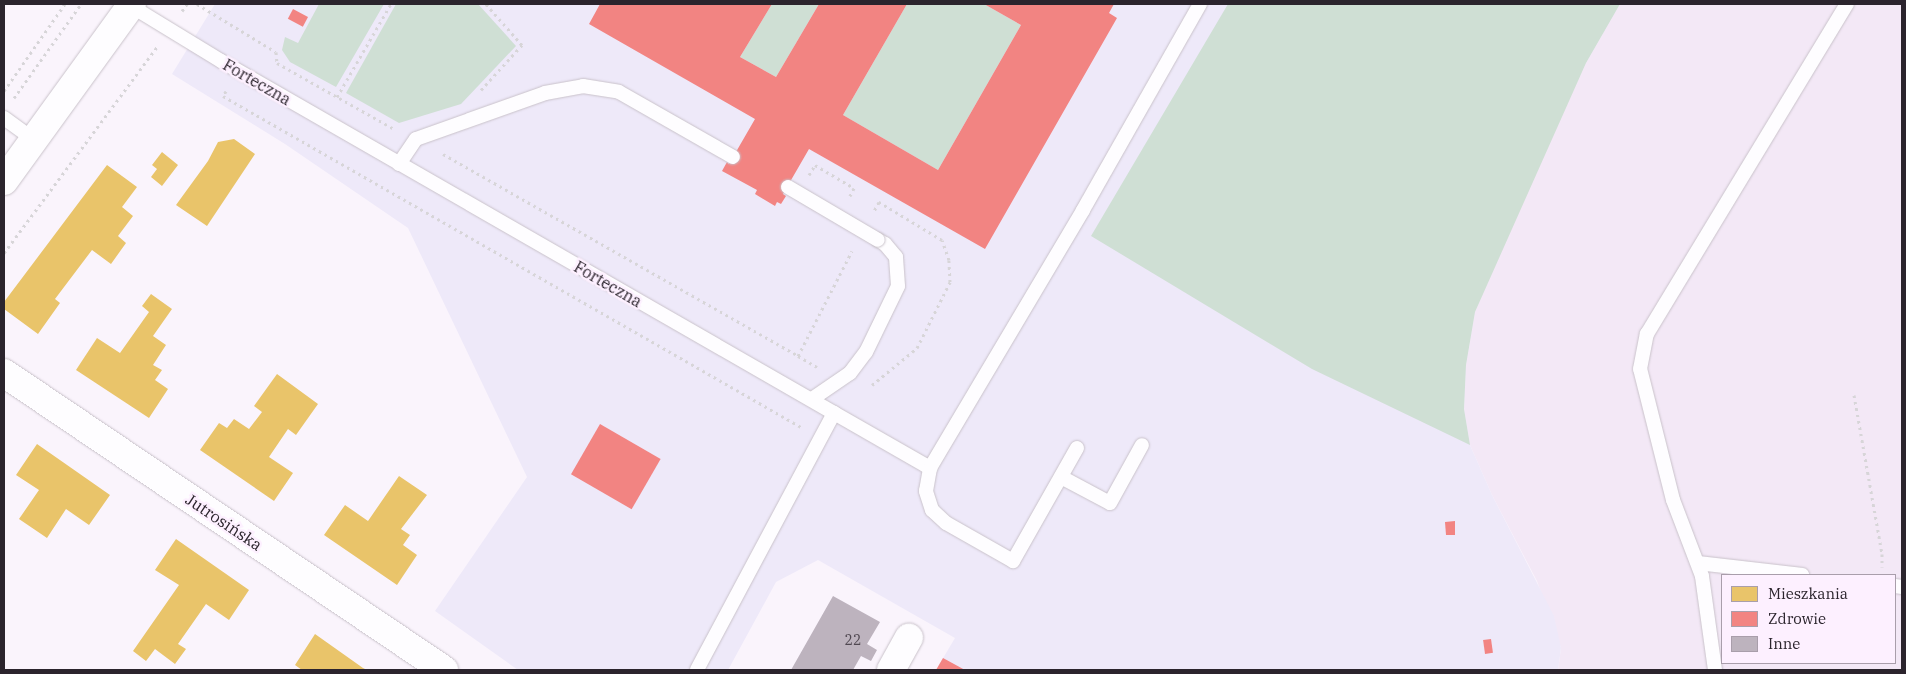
<!DOCTYPE html>
<meta charset="utf-8">
<style>
body{margin:0}
#map{position:relative;width:1906px;height:674px;overflow:hidden;background:#faf4fc;font-family:"IBM Plex Serif",serif}
div>[style]{position:absolute}
.education>*{inset:0;background:#f3e8f6}
.medical>*{inset:0;background:#eee9f9}
.green>*{inset:0;background:#cfdfd4}
.homes>*{inset:0;background:#e9c46a}
.health>*{inset:0;background:#f28482;transform-origin:0 0}
.building>*{inset:0;background:#bdb3be}
.path>*{height:3px;margin-top:-1.5px;transform-origin:0;background:repeating-linear-gradient(90deg,#d7d5d8 0 2.5px,transparent 0 6.5px)}
.roads{filter:drop-shadow(0 0 1px #c9c2ca) drop-shadow(0 0 1px #c9c2ca)}
.lane>*{height:14px;margin:-7px;padding:0 7px;transform-origin:7px;border-radius:7px;background:#fefdff}
.street>*{height:28px;margin:-14px;padding:0 14px;transform-origin:14px;border-radius:14px;background:#fefdff}
.secondary>*{height:28px;margin:-14px;padding:0 14px;transform-origin:14px;border-radius:14px;background:#fefdff}
.bridges{filter:drop-shadow(0 0 1px #c9c2ca) drop-shadow(0 0 1px #c9c2ca)}
.lane-bridge>*{height:14px;margin:-7px;padding:0 7px;transform-origin:7px;border-radius:7px;background:#fefdff}
span{translate:-50% -50%;white-space:nowrap;text-align:center;line-height:1.15;-webkit-text-stroke:5px #fdf0ff;paint-order:stroke}
.number-label{font-size:14px;color:#504851}
.number-label span{-webkit-text-stroke-width:0}
.street-label{font-size:16px;color:#2b242d}
.frame{position:absolute;inset:0;border:5px solid #2b242d;pointer-events:none}
.legend{position:absolute;left:1721px;top:574px;width:175px;height:90px;box-sizing:border-box;background:#fdf0ff;border:1px solid #a99eab;margin:0;padding:6px 9px;list-style:none;font-size:15px;color:#2b242d}
.legend li{display:flex;align-items:center;gap:10px;height:25px}
.legend b{width:25px;border:1px solid #a99eab}
</style>
<div id="map">
<div class="education">
<div style="clip-path:polygon(evenodd,1620px 4px,1902px 4px,1902px 670px,1558px 670px,1561px 648px,1537px 581px,1492px 495px,1470px 445px,1464px 409px,1466px 365px,1475px 312px,1522px 202px,1586px 63px,1620px 4px,1722px 575px,1895px 575px,1895px 663px,1722px 663px,1722px 575px)"></div>
</div>
<div class="medical">
<div style="clip-path:polygon(215px 4px,1620px 4px,1586px 63px,1522px 202px,1475px 312px,1466px 365px,1464px 409px,1470px 445px,1492px 495px,1554px 616px,1561px 648px,1558px 670px,936px 670px,955px 638px,818px 560px,776px 582px,728px 670px,518px 670px,435px 611px,527px 477px,408px 228px,285px 144px,172px 74px)"></div>
</div>
<div class="green">
<div style="clip-path:polygon(319px 4px,384px 4px,336px 87px,290px 62px,282px 50px,285px 37px,298px 43px)"></div>
<div style="clip-path:polygon(396px 4px,478px 4px,516px 46px,461px 104px,399px 123px,346px 93px)"></div>
<div style="clip-path:polygon(772px 4px,819px 4px,776px 77px,740px 57px)"></div>
<div style="clip-path:polygon(907px 4px,984px 4px,1021px 25px,938px 170px,843px 115px)"></div>
<div style="clip-path:polygon(1228px 4px,1620px 4px,1586px 63px,1475px 312px,1466px 365px,1464px 409px,1470px 445px,1312px 369px,1091px 236px)"></div>
</div>
<div class="homes">
<div style="clip-path:polygon(234px 139px,255px 154px,207px 226px,176px 205px,208px 161px,218px 142px)"></div>
<div style="clip-path:polygon(162px 152px,178px 165px,162px 186px,151px 177px,157px 169px,152px 165px)"></div>
<div style="clip-path:polygon(107px 165px,137px 187px,122px 207px,133px 216px,118px 236px,126px 243px,111px 264px,92px 250px,55px 299px,60px 303px,38px 334px,4px 309px,4px 302px)"></div>
<div style="clip-path:polygon(151px 294px,172px 309px,153px 336px,166px 345px,153px 365px,162px 370px,155px 380px,168px 389px,149px 418px,76px 370px,97px 338px,120px 353px,149px 312px,142px 306px)"></div>
<div style="clip-path:polygon(277px 374px,318px 404px,296px 435px,288px 429px,269px 457px,293px 473px,274px 501px,200px 450px,219px 423px,227px 428px,234px 419px,249px 429px,262px 412px,254px 406px)"></div>
<div style="clip-path:polygon(37px 444px,110px 495px,89px 525px,66px 509px,47px 538px,19px 519px,39px 490px,16px 475px)"></div>
<div style="clip-path:polygon(399px 476px,427px 495px,401px 529px,410px 535px,403px 545px,417px 555px,397px 585px,324px 535px,345px 505px,368px 521px)"></div>
<div style="clip-path:polygon(176px 539px,249px 590px,229px 620px,206px 604px,178px 644px,186px 649px,175px 664px,155px 649px,146px 661px,133px 651px,179px 585px,155px 570px)"></div>
<div style="clip-path:polygon(315px 634px,363px 668px,367px 670px,302px 670px,295px 665px)"></div>
</div>
<div class="health">
<div style="clip-path:polygon(600px 4px,772px 4px,740px 57px,776px 77px,819px 4px,907px 4px,843px 115px,938px 170px,1021px 25px,984px 4px,1114px 4px,1109px 13px,1117px 18px,985px 249px,809px 149px,783px 194px,786px 196px,781px 204px,777px 202px,775px 206px,755px 194px,757px 190px,722px 171px,727px 162px,729px 164px,755px 119px,589px 24px)"></div>
<div style="left:293px;top:9px;width:17px;height:11px;rotate:28deg"></div>
<div style="left:600px;top:424px;width:70px;height:58px;rotate:30deg"></div>
<div style="clip-path:polygon(1455px 521px,1455px 535px,1446px 535px,1445px 522px)"></div>
<div style="left:1491px;top:639px;width:14px;height:8px;rotate:82deg"></div>
<div style="clip-path:polygon(943px 658px,965px 670px,936px 670px)"></div>
</div>
<div class="building">
<div style="clip-path:polygon(833px 596px,880px 622px,867px 644px,877px 650px,871px 661px,861px 656px,853px 670px,791px 670px)"></div>
</div>
<div class="path">
<div style="left:197px;top:4px;width:92px;rotate:31.3deg"></div>
<div style="left:276px;top:52px;width:11px;rotate:85deg"></div>
<div style="left:277px;top:63px;width:134px;rotate:29.4deg"></div>
<div style="left:182px;top:11px;width:9px;rotate:-54deg"></div>
<div style="left:481px;top:90px;width:61px;rotate:-47.7deg"></div>
<div style="left:522px;top:45px;width:55px;rotate:-131.3deg"></div>
<div style="left:4px;top:91px;width:106px;rotate:-55deg"></div>
<div style="left:226px;top:91px;width:6px;rotate:121deg"></div>
<div style="left:223px;top:96px;width:666px;rotate:29.8deg"></div>
<div style="left:337px;top:97px;width:108px;rotate:-59.9deg"></div>
<div style="left:14px;top:98px;width:115px;rotate:-54.5deg"></div>
<div style="left:443px;top:154px;width:408px;rotate:29.6deg"></div>
<div style="left:798px;top:356px;width:118px;rotate:-62.8deg"></div>
<div style="left:809px;top:175px;width:12px;rotate:-59deg"></div>
<div style="left:815px;top:165px;width:45px;rotate:30.5deg"></div>
<div style="left:854px;top:188px;width:9px;rotate:117deg"></div>
<div style="left:4px;top:253px;width:257px;rotate:-53.4deg"></div>
<div style="left:798px;top:356px;width:22px;rotate:30deg"></div>
<div style="left:872px;top:385px;width:58px;rotate:-39.4deg"></div>
<div style="left:917px;top:348px;width:74px;rotate:-63.4deg"></div>
<div style="left:950px;top:282px;width:22px;rotate:-93deg"></div>
<div style="left:949px;top:260px;width:21px;rotate:-109deg"></div>
<div style="left:942px;top:240px;width:74px;rotate:-148.9deg"></div>
<div style="left:879px;top:202px;width:10px;rotate:119deg"></div>
<div style="left:1854px;top:395px;width:161px;rotate:80deg"></div>
<div style="left:1882px;top:554px;width:13px;rotate:90deg"></div>
</div>
<div class="roads">
<div class="lane">
<div style="left:131px;top:6px;width:105px;rotate:31.4deg"></div>
<div style="left:221px;top:61px;width:707px;rotate:29.87deg"></div>
<div style="left:834px;top:413px;width:291px;rotate:118.1deg"></div>
<div style="left:4px;top:118px;width:36px;rotate:36deg"></div>
<div style="left:399px;top:164px;width:30px;rotate:-56deg"></div>
<div style="left:416px;top:139px;width:137px;rotate:-19.6deg"></div>
<div style="left:545px;top:93px;width:39px;rotate:-10deg"></div>
<div style="left:583px;top:86px;width:36px;rotate:9deg"></div>
<div style="left:619px;top:92px;width:131px;rotate:29.7deg"></div>
<div style="left:812px;top:399px;width:46px;rotate:-34.4deg"></div>
<div style="left:850px;top:373px;width:26px;rotate:-53deg"></div>
<div style="left:866px;top:352px;width:73px;rotate:-64.1deg"></div>
<div style="left:898px;top:286px;width:29px;rotate:-94deg"></div>
<div style="left:896px;top:257px;width:17px;rotate:-130deg"></div>
<div style="left:885px;top:244px;width:8px;rotate:-150deg"></div>
<div style="left:834px;top:413px;width:111px;rotate:29.8deg"></div>
<div style="left:1077px;top:448px;width:130px;rotate:119.5deg"></div>
<div style="left:1013px;top:561px;width:77px;rotate:-150.4deg"></div>
<div style="left:946px;top:523px;width:19px;rotate:-137deg"></div>
<div style="left:932px;top:510px;width:20px;rotate:-108deg"></div>
<div style="left:926px;top:491px;width:23px;rotate:-80deg"></div>
<div style="left:930px;top:468px;width:300px;rotate:-59.3deg"></div>
<div style="left:1083px;top:210px;width:237px;rotate:-60.4deg"></div>
<div style="left:1061px;top:477px;width:55px;rotate:28deg"></div>
<div style="left:1110px;top:503px;width:66px;rotate:-61.1deg"></div>
<div style="left:1698px;top:563px;width:105px;rotate:6.6deg"></div>
<div style="left:1895px;top:586px;width:7px;rotate:8deg"></div>
<div style="left:1715px;top:670px;width:95px;rotate:-97.9deg"></div>
<div style="left:1702px;top:576px;width:81px;rotate:-110.9deg"></div>
<div style="left:1673px;top:500px;width:135px;rotate:-104.1deg"></div>
<div style="left:1640px;top:369px;width:36px;rotate:-79deg"></div>
<div style="left:1647px;top:334px;width:386px;rotate:-58.8deg"></div>
</div>
<div class="street">
<div style="left:4px;top:373px;width:531px;rotate:34.02deg"></div>
<div style="left:891px;top:670px;width:37px;rotate:-61deg"></div>
</div>
<div class="secondary">
<div style="left:4px;top:181px;width:218px;rotate:-54.1deg"></div>
</div>
</div>
<div class="bridges">
<div class="lane-bridge">
<div style="left:788px;top:187px;width:104px;rotate:30.5deg"></div>
</div>
</div>
<div class="number-label">
<span style="left:853px;top:640px">22</span>
</div>
<div class="street-label">
<span style="left:257px;top:82px;rotate:30deg">Forteczna</span>
<span style="left:608px;top:284px;rotate:30deg">Forteczna</span>
<span style="left:224px;top:522px;rotate:34deg">Jutrosińska</span>
</div>
<div class="frame"></div>
<ul class="legend">
<li><b style="height:14px;background:#e9c46a"></b>Mieszkania</li>
<li><b style="height:14px;background:#f28482"></b>Zdrowie</li>
<li><b style="height:14px;background:#bdb3be"></b>Inne</li>
</ul>
</div>
